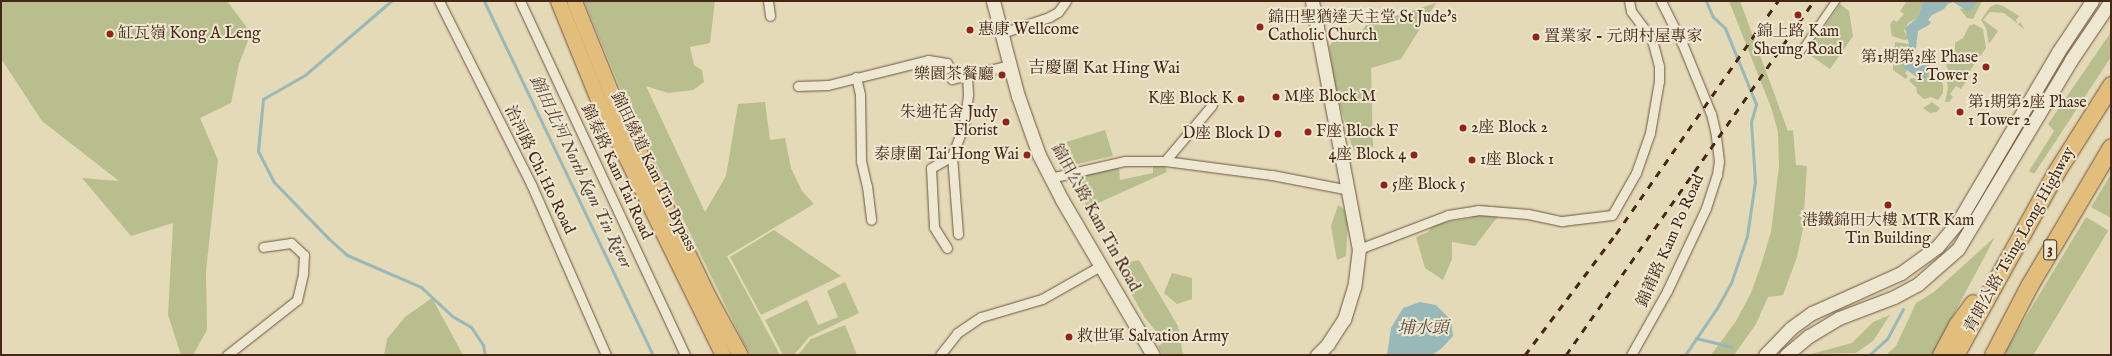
<!DOCTYPE html>
<meta charset="utf-8">
<style>
body{margin:0}
#map{position:relative;width:2112px;height:356px;overflow:hidden;background:#e5dab8;font-family:"IM FELL English","Noto Serif TC",serif}
div>[style]{position:absolute}
.green>*{inset:0;background:#b8be8d;transform-origin:0 0}
.water>*{inset:0;background:#99b8b8}
.stream>*{height:3px;margin:-1.5px;padding:0 1.5px;transform-origin:1.5px;border-radius:1.5px;background:#99b8b8}
.roads{filter:drop-shadow(0 0 1px #6e533e) drop-shadow(0 0 1px #6e533e)}
.pedestrian>*{height:7px;margin:-3.5px;padding:0 3.5px;transform-origin:3.5px;border-radius:3.5px;background:#eee7d1}
.minor>*{height:9px;margin:-4.5px;padding:0 4.5px;transform-origin:4.5px;border-radius:4.5px;background:#eee7d1}
.secondary>*{height:13px;margin:-6.5px;padding:0 6.5px;transform-origin:6.5px;border-radius:6.5px;background:#eee7d1}
.primary>*{height:15px;margin:-7.5px;padding:0 7.5px;transform-origin:7.5px;border-radius:7.5px;background:#e2bd7c}
.motorway>*{height:17px;margin:-8.5px;padding:0 8.5px;transform-origin:8.5px;border-radius:8.5px;background:#e2bd7c}
.rail>*{height:3px;margin-top:-1.5px;transform-origin:0;background:repeating-linear-gradient(90deg,#462616 0 7px,transparent 0 14px)}
.dots>*{width:11px;height:11px;translate:-50% -50%;box-sizing:border-box;border:2px solid #eee7d1;border-radius:50%}
span{translate:-50% -50%;white-space:nowrap;text-align:center;line-height:1.15;-webkit-text-stroke:4px #eee7d1;paint-order:stroke}
.shield-label span{padding:1px 3px;background:#eee7d1;border:1px solid;border-radius:3px;-webkit-text-stroke-width:0}
.shield-label{font-size:15px;color:#462616;font-weight:700}
.poi-label{font-size:16px;color:#462616}
.left{translate:0 -50%;text-align:left}
.right{translate:-100% -50%;text-align:right}
.street-label{font-size:16px;color:#462616}
.neighbourhood-label{font-size:17px;color:#462616}
.water-label{font-size:17px;color:#5b4a3e;font-style:italic}
.frame{position:absolute;inset:0;border:2px solid #462616;pointer-events:none}
</style>
<div id="map">
<div class="green">
<div style="clip-path:polygon(1px 1px,227px 1px,251px 33px,239px 64px,231px 103px,200px 118px,218px 160px,206px 271px,207px 330px,193px 355px,181px 355px,168px 315px,173px 223px,131px 236px,82px 178px,119px 181px,42px 121px,2px 60px)"></div>
<div style="clip-path:polygon(584px 1px,715px 1px,710px 43px,690px 47px,694px 65px,702px 70px,704px 82px,693px 90px,668px 93px,646px 86px,705px 212px,726px 176px,738px 104px,765px 102px,770px 140px,785px 138px,791px 168px,802px 191px,814px 204px,727px 256px,780px 355px,751px 355px,742px 340px,622px 92px)"></div>
<div style="clip-path:polygon(1729px 1px,1740px 1px,1788px 131px,1793px 130px,1796px 165px,1807px 166px,1803px 228px,1797px 257px,1783px 295px,1768px 297px,1756px 324px,1734px 355px,1711px 355px,1736px 321px,1751px 293px,1761px 265px,1771px 232px,1779px 166px,1778px 132px,1772px 110px)"></div>
<div style="clip-path:polygon(1907px 1px,1923px 1px,1918px 17px,1908px 23px,1904px 31px,1909px 39px,1904px 40px,1892px 36px,1890px 25px,1893px 20px,1897px 22px,1904px 14px,1900px 11px)"></div>
<div style="clip-path:polygon(1982px 1px,1973px 19px,1967px 18px,1960px 9px,1964px 8px,1969px 12px,1976px 2px)"></div>
<div style="clip-path:polygon(1436px 3px,1401px 59px,1371px 68px,1373px 147px,1353px 150px,1335px 88px,1329px 46px,1339px 35px,1350px 29px,1358px 39px,1365px 26px)"></div>
<div style="clip-path:polygon(1840px 4px,1849px 11px,1853px 36px,1830px 69px,1807px 53px)"></div>
<div style="clip-path:polygon(1996px 4px,2003px 6px,2019px 16px,2016px 20px,2018px 25px,2020px 22px,2025px 30px,2004px 13px,1990px 12px,1983px 20px,1998px 31px,1989px 44px,1986px 28px,1981px 20px,1990px 7px)"></div>
<div style="clip-path:polygon(1974px 24px,1983px 29px,1986px 48px,1969px 72px,1950px 72px,1946px 66px,1948px 59px,1955px 51px,1955px 43px,1963px 38px,1969px 26px)"></div>
<div style="clip-path:polygon(2111px 32px,2111px 57px,2034px 174px,2029px 171px,2054px 131px,2048px 124px)"></div>
<div style="clip-path:polygon(1895px 42px,1909px 44px,1902px 59px,1907px 70px,1905px 73px,1908px 76px,1906px 79px,1893px 70px)"></div>
<div style="clip-path:polygon(1925px 59px,1943px 84px,1943px 93px,1938px 100px,1931px 97px,1924px 99px,1917px 93px,1916px 87px,1909px 81px,1911px 78px,1919px 79px,1927px 71px)"></div>
<div style="clip-path:polygon(1967px 75px,1969px 77px,1961px 89px,1956px 86px,1950px 94px,1953px 97px,1949px 102px,1945px 102px,1948px 88px,1946px 77px)"></div>
<div style="clip-path:polygon(1932px 102px,1940px 108px,1937px 112px,1930px 113px,1923px 108px)"></div>
<div style="clip-path:polygon(1105px 130px,1113px 156px,1064px 167px,1061px 146px,1066px 142px)"></div>
<div style="clip-path:polygon(1164px 163px,1167px 172px,1087px 208px,1074px 177px,1119px 168px,1120px 180px,1153px 173px,1153px 165px)"></div>
<div style="clip-path:polygon(2111px 174px,2111px 218px,2091px 207px)"></div>
<div style="clip-path:polygon(1338px 205px,1344px 209px,1348px 223px,1346px 256px,1337px 260px,1331px 226px)"></div>
<div style="clip-path:polygon(1487px 205px,1499px 215px,1475px 246px,1452px 242px,1452px 259px,1443px 280px,1425px 268px,1416px 237px,1428px 232px,1434px 224px,1471px 218px)"></div>
<div style="left:2086px;top:217px;width:26px;height:158px;rotate:31deg"></div>
<div style="clip-path:polygon(774px 230px,841px 276px,761px 315px,730px 257px)"></div>
<div style="clip-path:polygon(1995px 237px,1932px 355px,1886px 355px,1896px 346px,1916px 303px,1934px 292px)"></div>
<div style="clip-path:polygon(1139px 260px,1178px 326px,1183px 355px,1163px 355px,1158px 346px,1165px 342px,1145px 318px,1115px 265px)"></div>
<div style="clip-path:polygon(1172px 273px,1192px 278px,1192px 299px,1177px 304px,1164px 293px)"></div>
<div style="clip-path:polygon(845px 282px,859px 313px,809px 337px,794px 355px,783px 355px,765px 320px,807px 300px,818px 325px,838px 317px,827px 291px)"></div>
<div style="clip-path:polygon(432px 298px,463px 355px,384px 355px,387px 339px,405px 317px)"></div>
<div style="clip-path:polygon(1890px 315px,1873px 341px,1856px 353px,1811px 354px,1852px 343px,1873px 322px)"></div>
<div style="clip-path:polygon(845px 325px,857px 355px,798px 355px,811px 339px)"></div>
</div>
<div class="water">
<div style="clip-path:polygon(1923px 1px,1978px 1px,1969px 12px,1953px 2px,1948px 4px,1944px 9px,1932px 15px,1928px 20px,1931px 22px,1929px 25px,1918px 31px,1915px 56px,1924px 60px,1928px 73px,1926px 78px,1921px 80px,1904px 68px,1901px 62px,1909px 44px,1905px 28px,1918px 17px)"></div>
<div style="clip-path:polygon(1420px 302px,1436px 305px,1451px 320px,1453px 336px,1442px 348px,1432px 355px,1387px 355px,1391px 328px,1403px 308px)"></div>
</div>
<div class="stream">
<div style="left:391px;top:1px;width:113px;rotate:139.3deg"></div>
<div style="left:305px;top:75px;width:48px;rotate:150.3deg"></div>
<div style="left:263px;top:99px;width:52px;rotate:95.5deg"></div>
<div style="left:258px;top:151px;width:35px;rotate:63deg"></div>
<div style="left:274px;top:182px;width:78px;rotate:46deg"></div>
<div style="left:328px;top:238px;width:25px;rotate:42deg"></div>
<div style="left:347px;top:255px;width:81px;rotate:23.4deg"></div>
<div style="left:421px;top:287px;width:42px;rotate:43.1deg"></div>
<div style="left:452px;top:316px;width:22px;rotate:30deg"></div>
<div style="left:471px;top:327px;width:22px;rotate:56deg"></div>
<div style="left:483px;top:345px;width:10px;rotate:79deg"></div>
<div style="left:484px;top:1px;width:392px;rotate:64.5deg"></div>
<div style="left:1696px;top:338px;width:37px;rotate:14deg"></div>
<div style="left:1685px;top:355px;width:57px;rotate:-55.8deg"></div>
<div style="left:1717px;top:308px;width:29px;rotate:-61deg"></div>
<div style="left:1731px;top:283px;width:50px;rotate:-71.2deg"></div>
<div style="left:1747px;top:236px;width:55px;rotate:-81.6deg"></div>
<div style="left:1755px;top:182px;width:60px;rotate:-93.8deg"></div>
<div style="left:1751px;top:122px;width:19px;rotate:-74deg"></div>
<div style="left:1756px;top:104px;width:82px;rotate:-112.2deg"></div>
<div style="left:1725px;top:28px;width:16px;rotate:-137deg"></div>
<div style="left:1713px;top:17px;width:17px;rotate:-114deg"></div>
<div style="left:1869px;top:355px;width:24px;rotate:-42deg"></div>
<div style="left:1887px;top:339px;width:34px;rotate:-62deg"></div>
</div>
<div class="roads">
<div class="pedestrian">
<div style="left:1801px;top:50px;width:60px;rotate:-55.2deg"></div>
</div>
<div class="minor">
<div style="left:439px;top:1px;width:205px;rotate:63.3deg"></div>
<div style="left:531px;top:184px;width:187px;rotate:66.3deg"></div>
<div style="left:520px;top:1px;width:391px;rotate:65deg"></div>
<div style="left:768px;top:1px;width:15px;rotate:82deg"></div>
<div style="left:1002px;top:33px;width:50px;rotate:-18.8deg"></div>
<div style="left:1049px;top:17px;width:10px;rotate:-29deg"></div>
<div style="left:1058px;top:12px;width:14px;rotate:-54deg"></div>
<div style="left:856px;top:77px;width:18px;rotate:77deg"></div>
<div style="left:860px;top:95px;width:66px;rotate:89.1deg"></div>
<div style="left:861px;top:161px;width:26px;rotate:77deg"></div>
<div style="left:867px;top:186px;width:34px;rotate:83deg"></div>
<div style="left:798px;top:86px;width:30px;rotate:-2deg"></div>
<div style="left:828px;top:85px;width:103px;rotate:-14deg"></div>
<div style="left:928px;top:60px;width:19px;rotate:9deg"></div>
<div style="left:947px;top:63px;width:17px;rotate:73deg"></div>
<div style="left:952px;top:79px;width:60px;rotate:-13.6deg"></div>
<div style="left:1165px;top:161px;width:73px;rotate:-50deg"></div>
<div style="left:1050px;top:178px;width:77px;rotate:-12.8deg"></div>
<div style="left:1125px;top:161px;width:40px"></div>
<div style="left:1165px;top:161px;width:108px;rotate:7.5deg"></div>
<div style="left:1272px;top:175px;width:78px;rotate:11deg"></div>
<div style="left:958px;top:234px;width:78px;rotate:-94.4deg"></div>
<div style="left:952px;top:156px;width:34px;rotate:-69deg"></div>
<div style="left:964px;top:124px;width:30px;rotate:-82deg"></div>
<div style="left:968px;top:94px;width:18px;rotate:-93deg"></div>
<div style="left:947px;top:248px;width:25px;rotate:-122deg"></div>
<div style="left:934px;top:227px;width:59px;rotate:-92.9deg"></div>
<div style="left:931px;top:168px;width:24px;rotate:-30deg"></div>
<div style="left:1359px;top:249px;width:95px;rotate:-20.9deg"></div>
<div style="left:1448px;top:215px;width:30px;rotate:-9deg"></div>
<div style="left:1478px;top:210px;width:50px;rotate:4.6deg"></div>
<div style="left:1528px;top:214px;width:35px;rotate:12deg"></div>
<div style="left:1562px;top:221px;width:50px;rotate:-6.8deg"></div>
<div style="left:1612px;top:215px;width:48px;rotate:-60.3deg"></div>
<div style="left:1636px;top:173px;width:42px;rotate:-70.7deg"></div>
<div style="left:1650px;top:133px;width:53px;rotate:-80.2deg"></div>
<div style="left:1659px;top:81px;width:15px;rotate:-90deg"></div>
<div style="left:1659px;top:66px;width:28px;rotate:-105deg"></div>
<div style="left:1652px;top:39px;width:35px;rotate:-127deg"></div>
<div style="left:1631px;top:11px;width:10px;rotate:-101deg"></div>
<div style="left:227px;top:355px;width:89px;rotate:-38.2deg"></div>
<div style="left:297px;top:300px;width:28px;rotate:-77deg"></div>
<div style="left:303px;top:273px;width:18px;rotate:-87deg"></div>
<div style="left:304px;top:255px;width:18px;rotate:-137deg"></div>
<div style="left:291px;top:243px;width:28px;rotate:172deg"></div>
<div style="left:940px;top:355px;width:28px;rotate:-52deg"></div>
<div style="left:957px;top:333px;width:29px;rotate:-34deg"></div>
<div style="left:981px;top:317px;width:64px;rotate:-16.4deg"></div>
<div style="left:1042px;top:299px;width:69px;rotate:-29.5deg"></div>
<div style="left:1631px;top:355px;width:73px;rotate:-60.6deg"></div>
<div style="left:1667px;top:291px;width:92px;rotate:-64.8deg"></div>
<div style="left:1706px;top:208px;width:35px;rotate:-72deg"></div>
<div style="left:1717px;top:175px;width:14px;rotate:-82deg"></div>
<div style="left:1719px;top:161px;width:26px;rotate:-97deg"></div>
<div style="left:1716px;top:135px;width:22px;rotate:-103deg"></div>
<div style="left:1711px;top:114px;width:77px;rotate:-112.2deg"></div>
<div style="left:1682px;top:43px;width:47px;rotate:-116.6deg"></div>
</div>
<div class="secondary">
<div style="left:993px;top:1px;width:98px;rotate:75.3deg"></div>
<div style="left:1018px;top:96px;width:63px;rotate:70.4deg"></div>
<div style="left:1039px;top:155px;width:51px;rotate:62.9deg"></div>
<div style="left:1062px;top:200px;width:180px;rotate:59.6deg"></div>
<div style="left:1312px;top:1px;width:252px;rotate:79.3deg"></div>
<div style="left:1359px;top:249px;width:38px;rotate:97deg"></div>
<div style="left:1354px;top:287px;width:34px;rotate:107deg"></div>
<div style="left:1344px;top:319px;width:30px;rotate:123deg"></div>
<div style="left:1328px;top:344px;width:16px;rotate:135deg"></div>
<div style="left:1765px;top:355px;width:37px;rotate:-46deg"></div>
<div style="left:1791px;top:328px;width:26px;rotate:-36deg"></div>
<div style="left:1812px;top:313px;width:98px;rotate:-24.2deg"></div>
<div style="left:1901px;top:273px;width:44px;rotate:-35.8deg"></div>
<div style="left:1937px;top:247px;width:33px;rotate:-50deg"></div>
<div style="left:1958px;top:222px;width:197px;rotate:-59.5deg"></div>
<div style="left:2058px;top:52px;width:61px;rotate:-56.3deg"></div>
<div style="left:1786px;top:355px;width:30px;rotate:-40deg"></div>
<div style="left:1809px;top:336px;width:35px;rotate:-31deg"></div>
<div style="left:1839px;top:318px;width:59px;rotate:-20.9deg"></div>
<div style="left:1894px;top:297px;width:27px;rotate:-28deg"></div>
<div style="left:1918px;top:284px;width:53px;rotate:-41.2deg"></div>
<div style="left:1958px;top:249px;width:220px;rotate:-59.1deg"></div>
<div style="left:2071px;top:60px;width:71px;rotate:-55.9deg"></div>
</div>
<div class="primary">
<div style="left:558px;top:1px;width:109px;rotate:67.9deg"></div>
<div style="left:599px;top:102px;width:282px;rotate:63.9deg"></div>
<div style="left:574px;top:1px;width:101px;rotate:68deg"></div>
<div style="left:612px;top:95px;width:223px;rotate:64.5deg"></div>
<div style="left:708px;top:296px;width:67px;rotate:61.5deg"></div>
</div>
<div class="motorway">
<div style="left:1941px;top:355px;width:34px;rotate:-62deg"></div>
<div style="left:1957px;top:325px;width:27px;rotate:-54deg"></div>
<div style="left:1955px;top:355px;width:209px;rotate:-61.1deg"></div>
<div style="left:2056px;top:172px;width:103px;rotate:-57.7deg"></div>
<div style="left:1993px;top:355px;width:80px;rotate:-62.5deg"></div>
<div style="left:2030px;top:284px;width:159px;rotate:-59.4deg"></div>
</div>
</div>
<div class="rail">
<div style="left:1525px;top:355px;width:151px;rotate:-53.1deg"></div>
<div style="left:1616px;top:234px;width:284px;rotate:-55.2deg"></div>
<div style="left:1566px;top:355px;width:432px;rotate:-55deg"></div>
</div>
<div class="dots">
<div style="left:1798px;top:15px;background:#8f2418"></div>
<div style="left:1260px;top:27px;background:#8f2418"></div>
<div style="left:970px;top:30px;background:#8f2418"></div>
<div style="left:110px;top:34px;background:#8f2418"></div>
<div style="left:1536px;top:37px;background:#8f2418"></div>
<div style="left:1986px;top:67px;background:#8f2418"></div>
<div style="left:1002px;top:75px;background:#8f2418"></div>
<div style="left:1276px;top:97px;background:#8f2418"></div>
<div style="left:1241px;top:99px;background:#8f2418"></div>
<div style="left:1960px;top:112px;background:#8f2418"></div>
<div style="left:1006px;top:122px;background:#8f2418"></div>
<div style="left:1463px;top:128px;background:#8f2418"></div>
<div style="left:1308px;top:132px;background:#8f2418"></div>
<div style="left:1278px;top:134px;background:#8f2418"></div>
<div style="left:1027px;top:155px;background:#8f2418"></div>
<div style="left:1414px;top:155px;background:#8f2418"></div>
<div style="left:1472px;top:160px;background:#8f2418"></div>
<div style="left:1384px;top:185px;background:#8f2418"></div>
<div style="left:1888px;top:205px;background:#8f2418"></div>
<div style="left:1069px;top:337px;background:#8f2418"></div>
</div>
<div class="shield-label">
<span style="left:2050px;top:250px">3</span>
</div>
<div class="poi-label">
<span class="left" style="left:1268px;top:27px">錦田聖猶達天主堂 St Jude's<br>Catholic Church</span>
<span class="left" style="left:978px;top:30px">惠康 Wellcome</span>
<span style="left:1798px;top:41px">錦上路 Kam<br>Sheung Road</span>
<span class="left" style="left:118px;top:34px">缸瓦嶺 Kong A Leng</span>
<span class="left" style="left:1544px;top:37px">置業家 - 元朗村屋專家</span>
<span class="right" style="left:1978px;top:67px">第1期第3座 Phase<br>1 Tower 3</span>
<span class="right" style="left:994px;top:75px">樂園茶餐廳</span>
<span class="left" style="left:1284px;top:97px">M座 Block M</span>
<span class="right" style="left:1233px;top:99px">K座 Block K</span>
<span class="left" style="left:1968px;top:112px">第1期第2座 Phase<br>1 Tower 2</span>
<span class="right" style="left:998px;top:122px">朱迪花舍 Judy<br>Florist</span>
<span class="left" style="left:1471px;top:128px">2座 Block 2</span>
<span class="left" style="left:1316px;top:132px">F座 Block F</span>
<span class="right" style="left:1270px;top:134px">D座 Block D</span>
<span class="right" style="left:1019px;top:155px">泰康圍 Tai Hong Wai</span>
<span class="right" style="left:1406px;top:155px">4座 Block 4</span>
<span class="left" style="left:1480px;top:160px">1座 Block 1</span>
<span class="left" style="left:1392px;top:185px">5座 Block 5</span>
<span style="left:1888px;top:230px">港鐵錦田大樓 MTR Kam<br>Tin Building</span>
<span class="left" style="left:1077px;top:337px">救世軍 Salvation Army</span>
</div>
<div class="street-label">
<span style="left:539px;top:170px;rotate:64deg">治河路 Chi Ho Road</span>
<span style="left:616px;top:172px;rotate:65deg">錦泰路 Kam Tai Road</span>
<span style="left:653px;top:172px;rotate:64deg">錦田繞道 Kam Tin Bypass</span>
<span style="left:1095px;top:218px;rotate:61deg">錦田公路 Kam Tin Road</span>
<span style="left:2020px;top:240px;rotate:-61deg">青朗公路 Tsing Long Highway</span>
<span style="left:1671px;top:241px;rotate:-66deg">錦莆路 Kam Po Road</span>
</div>
<div class="neighbourhood-label">
<span style="left:1104px;top:69px">吉慶圍 Kat Hing Wai</span>
</div>
<div class="water-label">
<span style="left:580px;top:172px;rotate:64deg">錦田北河 North Kam Tin River</span>
<span style="left:1423px;top:329px">埔水頭</span>
</div>
<div class="frame"></div>
</div>
